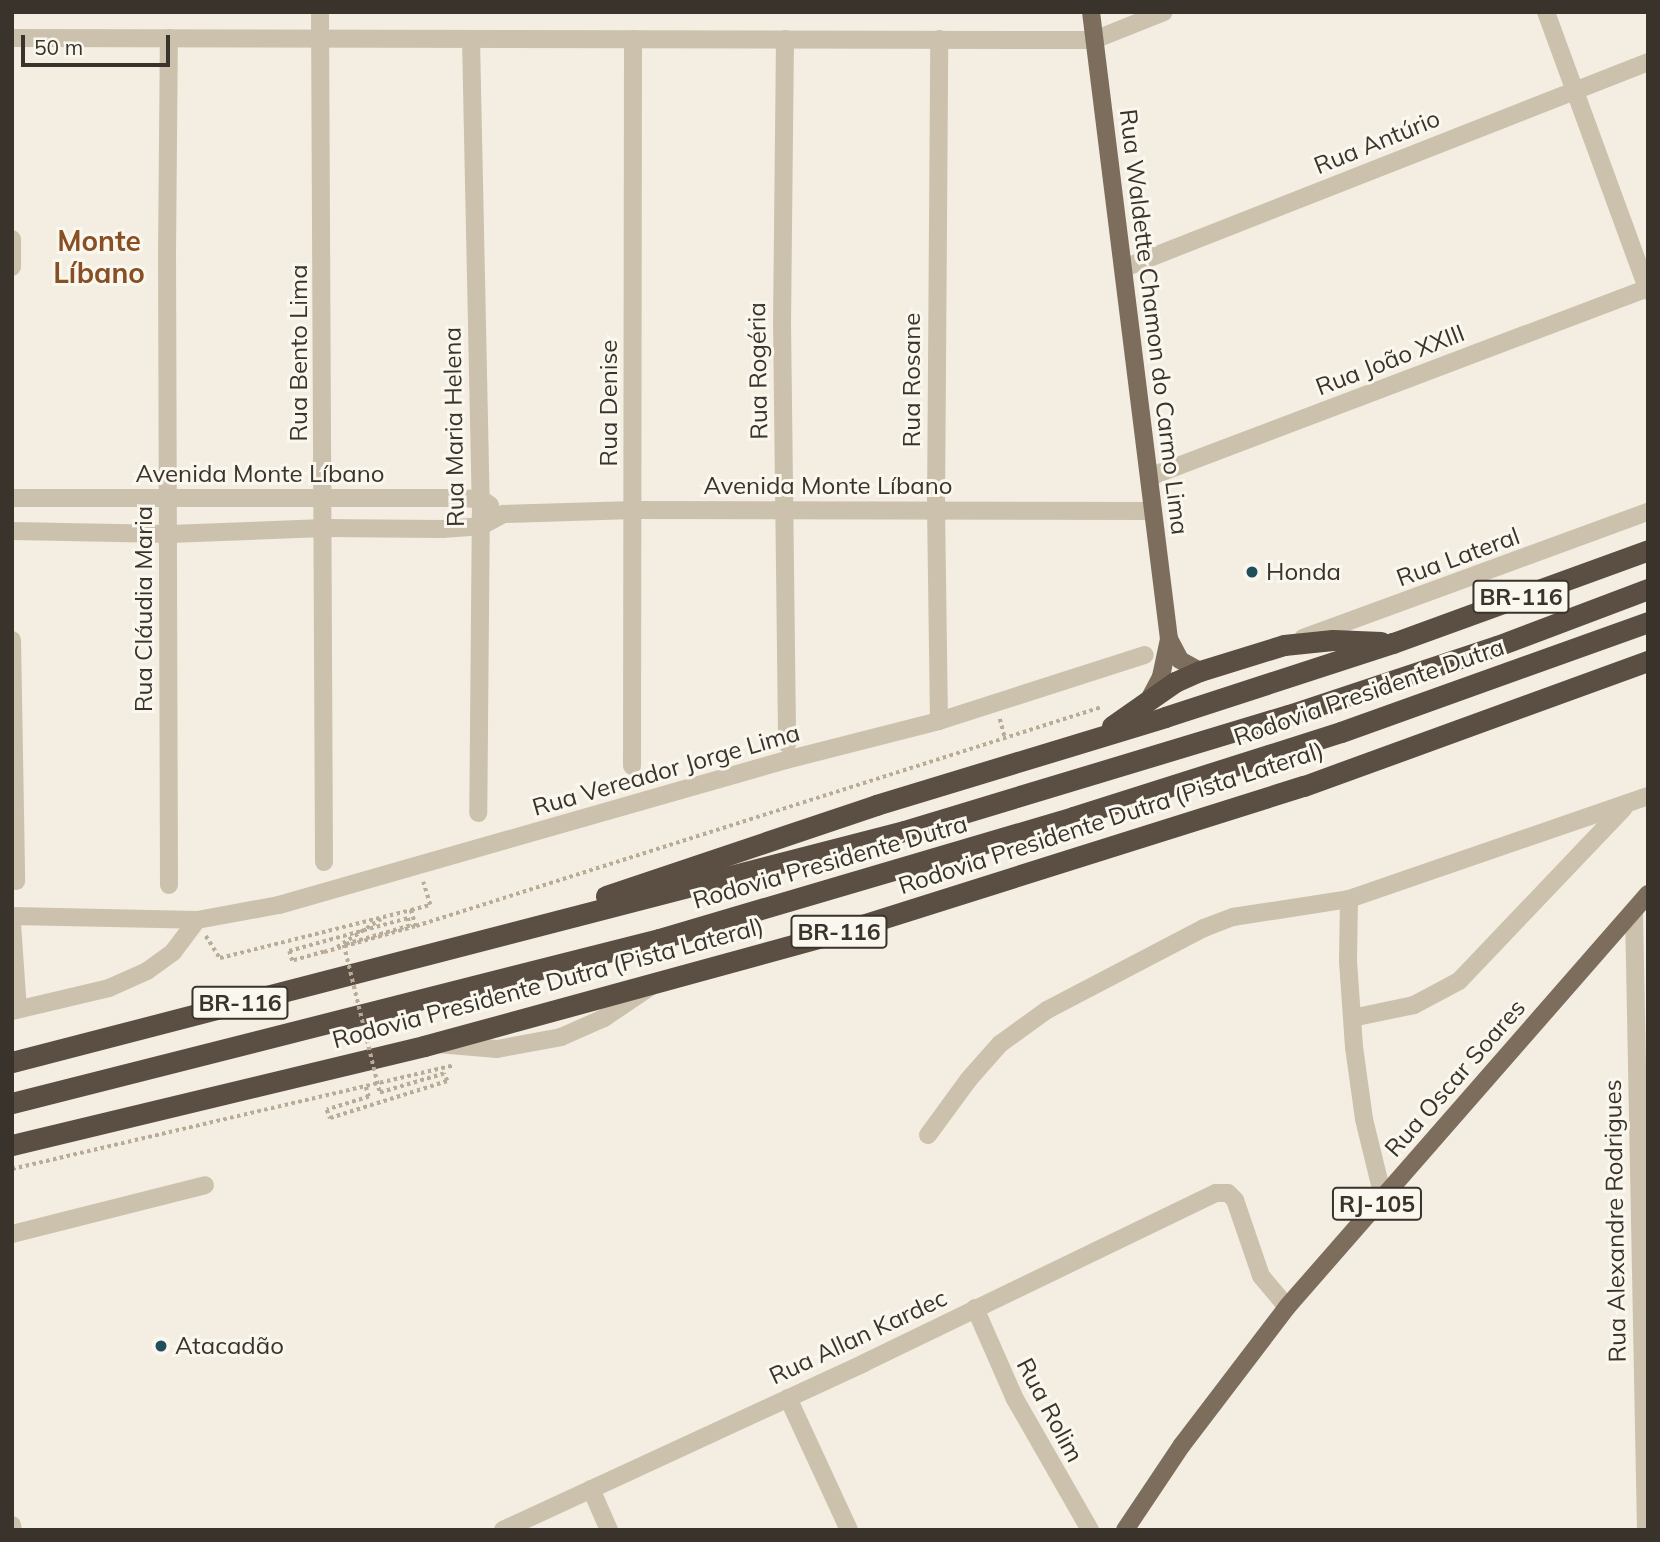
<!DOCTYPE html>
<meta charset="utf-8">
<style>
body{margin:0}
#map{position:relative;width:1660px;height:1542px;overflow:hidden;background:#f3eee1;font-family:Mulish,sans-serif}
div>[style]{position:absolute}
.path>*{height:3.5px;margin-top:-1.75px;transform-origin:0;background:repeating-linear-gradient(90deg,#b8ab97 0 3.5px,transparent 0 7px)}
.minor>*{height:18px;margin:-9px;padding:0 9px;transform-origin:9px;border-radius:9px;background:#ccc1ad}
.major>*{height:18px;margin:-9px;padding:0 9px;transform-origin:9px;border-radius:9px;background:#7c6d5d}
.highway>*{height:21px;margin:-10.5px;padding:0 10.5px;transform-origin:10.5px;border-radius:10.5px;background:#5b4f43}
.path-bridge>*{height:3.5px;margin-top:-1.75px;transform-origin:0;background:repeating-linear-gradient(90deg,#b8ab97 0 3.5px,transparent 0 7px)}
.dots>*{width:19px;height:19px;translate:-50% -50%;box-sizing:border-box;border:4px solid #faf7ee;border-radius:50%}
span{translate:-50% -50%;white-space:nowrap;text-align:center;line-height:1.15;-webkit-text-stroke:6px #faf7ee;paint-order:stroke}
.shield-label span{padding:2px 5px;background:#faf7ee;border:2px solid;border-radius:5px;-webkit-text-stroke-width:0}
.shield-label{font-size:23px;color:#3a332b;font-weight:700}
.street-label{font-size:24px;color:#3a332b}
.poi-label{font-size:24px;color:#3a332b}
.left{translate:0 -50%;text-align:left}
.quarter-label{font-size:28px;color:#884f25;font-weight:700}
.frame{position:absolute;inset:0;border:14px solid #3a332b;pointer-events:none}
.scale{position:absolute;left:21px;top:35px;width:149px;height:32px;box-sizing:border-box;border:4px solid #3a332b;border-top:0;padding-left:9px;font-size:21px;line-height:24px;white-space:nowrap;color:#3a332b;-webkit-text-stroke:5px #faf7ee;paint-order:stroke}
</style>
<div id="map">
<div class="path">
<div style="left:1000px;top:719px;width:20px;rotate:75deg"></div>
<div style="left:411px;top:910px;width:20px;rotate:-15deg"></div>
<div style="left:430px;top:905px;width:24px;rotate:-107deg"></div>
<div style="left:206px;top:936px;width:26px;rotate:58deg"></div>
<div style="left:220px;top:958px;width:197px;rotate:-14.1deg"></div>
<div style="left:411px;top:910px;width:17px;rotate:73deg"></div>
<div style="left:337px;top:947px;width:52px;rotate:-32.5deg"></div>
<div style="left:324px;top:952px;width:96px;rotate:-15.8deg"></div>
<div style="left:416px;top:926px;width:720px;rotate:-17.71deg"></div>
<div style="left:366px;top:1087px;width:10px;rotate:73deg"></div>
<div style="left:369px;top:1097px;width:44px;rotate:162.8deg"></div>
<div style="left:327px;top:1110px;width:9px;rotate:69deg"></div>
<div style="left:330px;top:1118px;width:123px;rotate:-17.5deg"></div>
<div style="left:447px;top:1081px;width:8px;rotate:-113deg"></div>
<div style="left:444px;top:1074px;width:67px;rotate:163.5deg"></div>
<div style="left:12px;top:1169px;width:454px;rotate:-13.2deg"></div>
</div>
<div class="minor">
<div style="left:320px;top:12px;width:850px;rotate:89.73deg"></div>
<div style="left:1546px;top:12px;width:297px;rotate:69.9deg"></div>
<div style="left:12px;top:38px;width:1082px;rotate:0.11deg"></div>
<div style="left:1094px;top:40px;width:75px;rotate:-21.8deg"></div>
<div style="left:471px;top:39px;width:460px;rotate:88.8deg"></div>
<div style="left:481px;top:499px;width:314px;rotate:90.5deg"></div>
<div style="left:785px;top:39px;width:283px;rotate:90.6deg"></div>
<div style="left:782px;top:322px;width:422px;rotate:89.3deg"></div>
<div style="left:12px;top:239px;width:28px;rotate:90deg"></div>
<div style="left:1124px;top:268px;width:563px;rotate:-21.46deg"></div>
<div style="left:1149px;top:477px;width:534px;rotate:-20.74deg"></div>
<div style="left:12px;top:498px;width:440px"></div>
<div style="left:452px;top:498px;width:29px;rotate:2deg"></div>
<div style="left:481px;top:499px;width:11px;rotate:34deg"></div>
<div style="left:12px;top:531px;width:157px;rotate:1.1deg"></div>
<div style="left:169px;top:534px;width:155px;rotate:-2.2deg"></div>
<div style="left:324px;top:528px;width:118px;rotate:0.5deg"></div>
<div style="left:442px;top:529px;width:39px;rotate:-4deg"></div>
<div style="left:481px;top:526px;width:26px;rotate:-28deg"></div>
<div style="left:504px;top:514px;width:130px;rotate:-1.8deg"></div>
<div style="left:634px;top:510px;width:519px;rotate:0.11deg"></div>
<div style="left:1303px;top:638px;width:367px;rotate:-20.1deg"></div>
<div style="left:12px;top:640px;width:241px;rotate:89deg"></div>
<div style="left:939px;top:721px;width:211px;rotate:-90.8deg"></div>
<div style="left:936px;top:510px;width:471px;rotate:-89.6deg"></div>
<div style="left:632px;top:766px;width:727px;rotate:-89.92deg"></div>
<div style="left:169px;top:885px;width:630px;rotate:-90.18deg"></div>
<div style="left:167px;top:255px;width:217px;rotate:-89.5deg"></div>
<div style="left:1634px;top:911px;width:619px;rotate:88.89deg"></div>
<div style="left:12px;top:916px;width:185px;rotate:1.2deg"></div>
<div style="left:197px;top:920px;width:83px;rotate:-10.4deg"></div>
<div style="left:279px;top:905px;width:527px;rotate:-15.96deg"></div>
<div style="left:786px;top:760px;width:158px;rotate:-14.3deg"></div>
<div style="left:939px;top:721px;width:216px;rotate:-17.8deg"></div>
<div style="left:12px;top:924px;width:85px;rotate:86deg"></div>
<div style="left:12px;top:1011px;width:100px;rotate:-13.3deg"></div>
<div style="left:109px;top:988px;width:42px;rotate:-24.1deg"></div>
<div style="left:147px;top:971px;width:32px;rotate:-36deg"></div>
<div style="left:173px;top:952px;width:40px;rotate:-53deg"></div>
<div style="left:1352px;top:1018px;width:63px;rotate:-11.8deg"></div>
<div style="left:1414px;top:1005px;width:51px;rotate:-28.1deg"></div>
<div style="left:1459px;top:981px;width:239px;rotate:-46.4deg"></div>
<div style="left:438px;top:1044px;width:59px;rotate:4.8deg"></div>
<div style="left:497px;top:1049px;width:65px;rotate:-10.6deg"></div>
<div style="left:561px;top:1037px;width:47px;rotate:-23.8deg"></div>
<div style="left:604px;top:1018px;width:55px;rotate:-34deg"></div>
<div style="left:928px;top:1135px;width:69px;rotate:-53.8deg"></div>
<div style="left:969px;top:1079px;width:47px;rotate:-48.5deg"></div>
<div style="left:1000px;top:1044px;width:58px;rotate:-35.9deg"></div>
<div style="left:1047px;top:1010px;width:177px;rotate:-27.6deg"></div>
<div style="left:1204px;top:928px;width:31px;rotate:-21deg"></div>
<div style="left:1233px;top:917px;width:117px;rotate:-8.8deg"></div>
<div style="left:1383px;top:1197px;width:80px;rotate:-103.7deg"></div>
<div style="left:1364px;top:1119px;width:73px;rotate:-97.9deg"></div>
<div style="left:1354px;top:1047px;width:85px;rotate:-94deg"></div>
<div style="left:1348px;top:962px;width:63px;rotate:-89.1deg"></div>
<div style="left:1349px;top:899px;width:316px;rotate:-19deg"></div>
<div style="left:12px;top:1234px;width:199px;rotate:-14.2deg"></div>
<div style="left:975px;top:1308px;width:99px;rotate:66.3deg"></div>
<div style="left:1015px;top:1399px;width:151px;rotate:60.2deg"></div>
<div style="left:788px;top:1398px;width:145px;rotate:65.2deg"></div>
<div style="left:591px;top:1489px;width:45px;rotate:66.3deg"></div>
<div style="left:12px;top:1525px;width:5px;rotate:79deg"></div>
<div style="left:503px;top:1530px;width:398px;rotate:-24.8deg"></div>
<div style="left:864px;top:1363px;width:391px;rotate:-25.8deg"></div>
<div style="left:1216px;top:1193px;width:12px"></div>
<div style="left:1228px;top:1193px;width:10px;rotate:45deg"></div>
<div style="left:1235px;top:1200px;width:80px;rotate:71.1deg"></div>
<div style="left:1261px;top:1276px;width:40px;rotate:50deg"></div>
</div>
<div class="major">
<div style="left:1091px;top:12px;width:632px;rotate:82.91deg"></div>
<div style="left:1169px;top:639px;width:39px;rotate:102deg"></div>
<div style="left:1161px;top:677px;width:24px;rotate:118deg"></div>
<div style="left:1169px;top:639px;width:24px;rotate:62deg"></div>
<div style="left:1180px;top:660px;width:23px;rotate:29deg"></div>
<div style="left:1125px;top:1530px;width:102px;rotate:-56.2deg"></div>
<div style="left:1182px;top:1445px;width:173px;rotate:-52.7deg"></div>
<div style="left:1287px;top:1307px;width:549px;rotate:-48.84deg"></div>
</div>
<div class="highway">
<div style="left:1112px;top:726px;width:77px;rotate:-34.9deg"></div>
<div style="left:1175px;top:682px;width:27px;rotate:-24deg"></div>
<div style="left:1200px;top:671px;width:88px;rotate:-17.2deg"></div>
<div style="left:1284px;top:645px;width:49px;rotate:-5.8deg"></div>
<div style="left:1333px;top:640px;width:48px;rotate:2.4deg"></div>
<div style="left:606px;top:896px;width:285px;rotate:-18.6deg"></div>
<div style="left:876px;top:805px;width:302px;rotate:-16.9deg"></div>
<div style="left:1165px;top:717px;width:240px;rotate:-18deg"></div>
<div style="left:1393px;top:643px;width:271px;rotate:-20deg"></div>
<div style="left:12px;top:1062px;width:921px;rotate:-14.52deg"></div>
<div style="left:904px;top:831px;width:402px;rotate:-16.8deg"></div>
<div style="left:1289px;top:715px;width:219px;rotate:-18.4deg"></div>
<div style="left:1497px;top:646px;width:161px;rotate:-20.7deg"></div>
<div style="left:12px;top:1103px;width:667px;rotate:-14.22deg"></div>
<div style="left:659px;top:939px;width:432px;rotate:-16.4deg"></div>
<div style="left:1073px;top:817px;width:281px;rotate:-17.6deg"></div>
<div style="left:1341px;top:732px;width:326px;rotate:-19.7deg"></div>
<div style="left:12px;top:1145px;width:424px;rotate:-13.5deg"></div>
<div style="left:424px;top:1046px;width:434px;rotate:-15.3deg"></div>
<div style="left:843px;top:931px;width:483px;rotate:-17.5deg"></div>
<div style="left:1304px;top:786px;width:366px;rotate:-20deg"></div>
</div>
<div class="path-bridge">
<div style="left:324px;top:952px;width:33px;rotate:164deg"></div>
<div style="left:292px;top:961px;width:10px;rotate:-107deg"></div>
<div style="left:289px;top:951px;width:123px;rotate:-15.5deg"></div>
<div style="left:408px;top:918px;width:8px;rotate:76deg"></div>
<div style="left:410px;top:926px;width:69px;rotate:163.9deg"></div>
<div style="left:344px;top:945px;width:152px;rotate:76.3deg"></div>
</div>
<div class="dots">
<div style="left:1252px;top:572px;background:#214d5c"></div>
<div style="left:161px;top:1346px;background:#214d5c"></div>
</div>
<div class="shield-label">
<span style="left:1521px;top:597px">BR-116</span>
<span style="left:839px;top:932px">BR-116</span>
<span style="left:240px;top:1003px">BR-116</span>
<span style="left:1377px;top:1204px">RJ-105</span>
</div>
<div class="street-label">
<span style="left:1377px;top:142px;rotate:-22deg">Rua Antúrio</span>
<span style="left:1154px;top:322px;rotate:83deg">Rua Waldette Chamon do Carmo Lima</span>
<span style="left:299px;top:353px;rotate:-90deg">Rua Bento Lima</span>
<span style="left:1390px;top:360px;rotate:-21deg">Rua João XXIII</span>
<span style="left:758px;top:371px;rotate:-91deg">Rua Rogéria</span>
<span style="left:912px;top:380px;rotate:-90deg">Rua Rosane</span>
<span style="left:609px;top:403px;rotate:-90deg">Rua Denise</span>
<span style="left:454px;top:427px;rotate:-91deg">Rua Maria Helena</span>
<span style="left:260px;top:474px">Avenida Monte Líbano</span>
<span style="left:828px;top:486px">Avenida Monte Líbano</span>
<span style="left:1458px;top:557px;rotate:-20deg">Rua Lateral</span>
<span style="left:144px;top:609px;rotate:-90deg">Rua Cláudia Maria</span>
<span style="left:1369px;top:692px;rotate:-19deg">Rodovia Presidente Dutra</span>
<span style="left:666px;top:770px;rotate:-16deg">Rua Vereador Jorge Lima</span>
<span style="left:1111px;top:818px;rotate:-18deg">Rodovia Presidente Dutra (Pista Lateral)</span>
<span style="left:830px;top:862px;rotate:-16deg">Rodovia Presidente Dutra</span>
<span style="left:548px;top:983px;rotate:-15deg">Rodovia Presidente Dutra (Pista Lateral)</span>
<span style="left:1455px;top:1078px;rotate:-49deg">Rua Oscar Soares</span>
<span style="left:1615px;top:1221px;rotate:-91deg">Rua Alexandre Rodrigues</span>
<span style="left:858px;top:1337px;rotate:-25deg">Rua Allan Kardec</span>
<span style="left:1050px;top:1410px;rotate:62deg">Rua Rolim</span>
</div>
<div class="poi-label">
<span class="left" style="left:1266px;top:572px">Honda</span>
<span class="left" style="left:175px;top:1346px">Atacadão</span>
</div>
<div class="quarter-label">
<span style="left:99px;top:257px">Monte<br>Líbano</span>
</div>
<div class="frame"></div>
<div class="scale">50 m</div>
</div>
